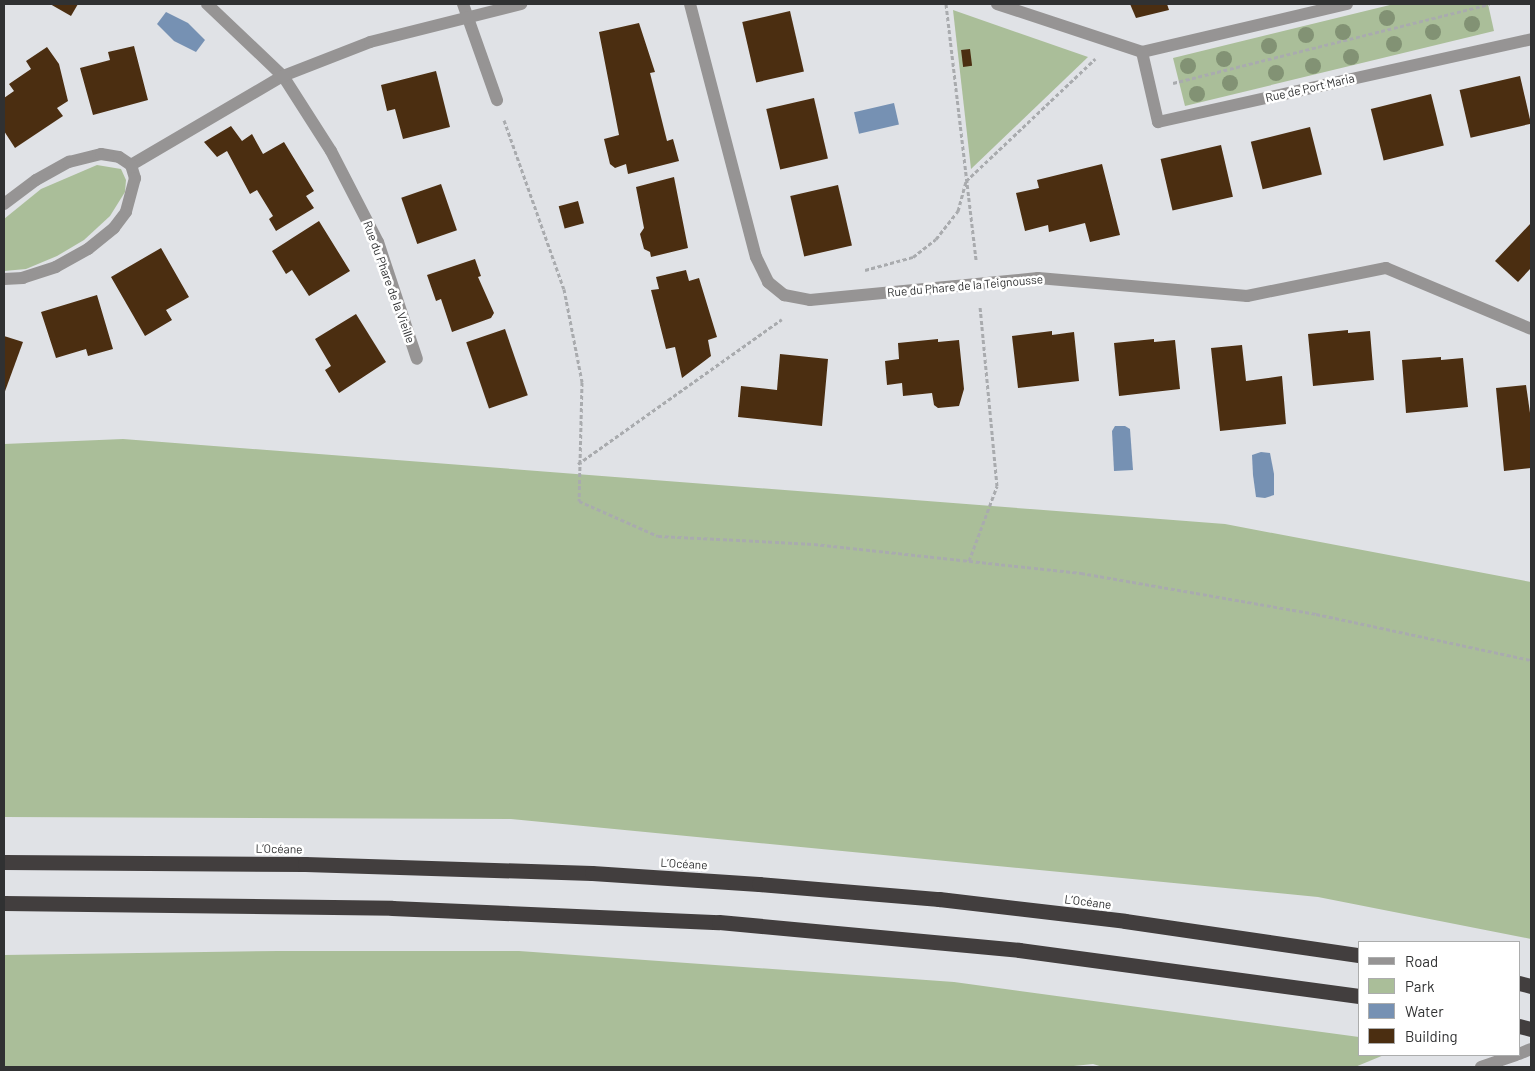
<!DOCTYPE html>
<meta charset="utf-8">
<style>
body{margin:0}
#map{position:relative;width:1535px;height:1071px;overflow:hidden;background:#e0e2e6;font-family:Barlow,sans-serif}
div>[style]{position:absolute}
.green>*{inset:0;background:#aabe99}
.water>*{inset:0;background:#7691b3;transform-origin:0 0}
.building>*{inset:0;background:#4b2e11;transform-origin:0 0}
.path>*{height:3px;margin-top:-1.5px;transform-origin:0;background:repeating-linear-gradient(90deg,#a9abae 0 4px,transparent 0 6.5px)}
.minor>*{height:12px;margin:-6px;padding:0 6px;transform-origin:6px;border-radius:6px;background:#969494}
.highway>*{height:15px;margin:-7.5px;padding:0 7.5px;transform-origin:7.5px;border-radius:7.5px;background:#423e3e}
.trees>*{width:16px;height:16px;margin:-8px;border-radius:50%;background:#829274}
span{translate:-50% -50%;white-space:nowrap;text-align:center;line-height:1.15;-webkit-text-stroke:5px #fff;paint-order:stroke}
.street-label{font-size:12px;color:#303132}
.frame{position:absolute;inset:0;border:5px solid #303132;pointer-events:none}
.legend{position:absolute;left:1358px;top:941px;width:162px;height:115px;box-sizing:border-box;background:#fff;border:1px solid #acadad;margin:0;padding:6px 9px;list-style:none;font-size:15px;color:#303132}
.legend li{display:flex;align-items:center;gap:10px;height:25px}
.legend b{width:25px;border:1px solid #acadad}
</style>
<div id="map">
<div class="green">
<div style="clip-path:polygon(1394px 4px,1488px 4px,1494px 31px,1185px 106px,1173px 58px)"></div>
<div style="clip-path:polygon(953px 10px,1088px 57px,971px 169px)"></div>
<div style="clip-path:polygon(97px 165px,121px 169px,126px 180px,125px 192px,110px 216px,84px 240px,57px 256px,26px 269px,4px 271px,4px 219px,41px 189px)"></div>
<div style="clip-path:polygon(123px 439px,1225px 524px,1531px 582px,1531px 939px,1318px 897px,511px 819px,4px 817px,4px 444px)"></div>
<div style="clip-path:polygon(279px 951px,519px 951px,954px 982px,1359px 1037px,1359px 1055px,1384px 1055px,1355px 1067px,1103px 1067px,1093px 1064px,1064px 1067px,4px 1067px,4px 955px)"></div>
</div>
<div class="water">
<div style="clip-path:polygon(166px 12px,188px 23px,205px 40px,196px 52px,174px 41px,157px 24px)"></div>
<div style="left:894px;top:103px;width:22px;height:41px;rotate:77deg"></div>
<div style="clip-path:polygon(1115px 426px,1125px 426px,1130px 429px,1133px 470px,1114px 471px,1112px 431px)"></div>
<div style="clip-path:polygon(1261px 452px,1270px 453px,1274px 474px,1274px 495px,1265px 498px,1256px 497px,1253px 475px,1252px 455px)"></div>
</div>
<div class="building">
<div style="clip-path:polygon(50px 4px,78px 4px,71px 16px)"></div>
<div style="clip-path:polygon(1130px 4px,1167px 4px,1169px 10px,1136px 18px)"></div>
<div style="left:790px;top:11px;width:62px;height:49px;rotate:77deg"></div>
<div style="clip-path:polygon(639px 23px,655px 72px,650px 73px,667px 141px,673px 139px,679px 161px,628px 174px,626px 164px,615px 168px,610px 164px,604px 139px,619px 135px,599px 32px)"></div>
<div style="clip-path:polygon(134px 46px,148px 100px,93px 115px,80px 68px,110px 60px,108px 52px)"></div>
<div style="clip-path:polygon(47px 47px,59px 64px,68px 101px,57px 108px,63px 116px,15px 148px,4px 131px,4px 98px,14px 91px,9px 84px,31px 69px,26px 61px)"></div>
<div style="left:970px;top:49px;width:17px;height:9px;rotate:83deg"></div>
<div style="clip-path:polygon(436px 71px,450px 127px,403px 139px,395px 109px,387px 111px,381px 85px)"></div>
<div style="left:1520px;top:76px;width:49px;height:62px;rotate:77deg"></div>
<div style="left:1431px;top:94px;width:53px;height:62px;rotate:76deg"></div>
<div style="left:814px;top:98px;width:62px;height:49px;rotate:77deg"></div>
<div style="clip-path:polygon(231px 126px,242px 141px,252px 134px,263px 154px,284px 142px,314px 191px,306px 196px,314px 208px,276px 231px,269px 219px,273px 216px,257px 190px,250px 194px,227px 151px,217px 157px,204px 142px)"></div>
<div style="left:1310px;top:127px;width:49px;height:61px;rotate:76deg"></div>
<div style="left:1221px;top:145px;width:53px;height:62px;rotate:77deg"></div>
<div style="clip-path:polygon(1102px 164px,1120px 235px,1090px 242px,1085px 223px,1049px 232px,1048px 225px,1025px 231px,1016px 193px,1039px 188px,1037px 180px)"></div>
<div style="clip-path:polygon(674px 177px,688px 248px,651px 257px,650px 252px,644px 249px,640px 234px,644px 228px,636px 187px)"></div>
<div style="left:441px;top:184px;width:49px;height:42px;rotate:71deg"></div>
<div style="left:838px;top:185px;width:62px;height:49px;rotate:77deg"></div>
<div style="left:578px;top:201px;width:23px;height:20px;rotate:75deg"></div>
<div style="clip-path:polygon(319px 221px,350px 271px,309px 296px,292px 270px,286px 274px,272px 251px)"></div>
<div style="clip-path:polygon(1531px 223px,1531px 268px,1518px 282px,1495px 261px)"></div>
<div style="clip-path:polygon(161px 248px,189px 297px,166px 310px,172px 320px,145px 336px,111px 277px)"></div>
<div style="clip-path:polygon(475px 259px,481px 276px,478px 277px,494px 313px,491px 318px,452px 332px,441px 299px,436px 301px,427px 275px)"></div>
<div style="clip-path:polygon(686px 270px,689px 281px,699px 278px,717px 337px,708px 340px,711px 356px,682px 378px,675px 347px,666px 349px,651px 290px,659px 289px,656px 277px)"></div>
<div style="clip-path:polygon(97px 295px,113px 349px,88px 356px,86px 349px,56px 358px,41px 312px)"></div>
<div style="clip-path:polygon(356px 314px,386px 362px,339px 393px,325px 370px,331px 366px,315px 339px)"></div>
<div style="left:505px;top:329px;width:70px;height:41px;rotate:71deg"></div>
<div style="clip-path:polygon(1348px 330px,1348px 333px,1370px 331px,1374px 380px,1313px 386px,1308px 334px)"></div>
<div style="clip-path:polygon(1052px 331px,1052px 335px,1074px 332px,1079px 381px,1018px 388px,1012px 336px)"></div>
<div style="clip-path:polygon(4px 336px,23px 342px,4px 394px)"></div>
<div style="clip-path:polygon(938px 339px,938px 342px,959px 340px,964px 389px,959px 406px,938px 408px,934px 405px,932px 393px,903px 396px,902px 383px,887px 385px,885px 361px,899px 359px,898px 343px)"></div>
<div style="clip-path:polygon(1154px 339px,1154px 342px,1175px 340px,1180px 389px,1119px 396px,1114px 343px)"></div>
<div style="clip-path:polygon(1242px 345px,1246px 381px,1282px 376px,1286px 424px,1220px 431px,1211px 348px)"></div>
<div style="clip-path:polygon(780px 354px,828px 359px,822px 426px,738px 417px,741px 386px,777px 390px)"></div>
<div style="clip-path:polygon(1441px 357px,1441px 360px,1463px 358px,1468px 407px,1406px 413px,1402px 360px)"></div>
<div style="clip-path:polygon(1526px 385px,1531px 420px,1531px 468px,1504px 471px,1496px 388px)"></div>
</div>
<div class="path">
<div style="left:946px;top:4px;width:259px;rotate:83.3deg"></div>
<div style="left:1173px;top:83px;width:326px;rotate:-14deg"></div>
<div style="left:504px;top:120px;width:179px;rotate:70.5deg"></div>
<div style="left:564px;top:289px;width:95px;rotate:79deg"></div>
<div style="left:582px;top:382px;width:119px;rotate:91.4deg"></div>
<div style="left:579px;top:501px;width:86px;rotate:23.9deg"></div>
<div style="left:658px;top:536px;width:156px;rotate:2.9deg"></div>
<div style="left:814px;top:544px;width:269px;rotate:6.2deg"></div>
<div style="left:1081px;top:573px;width:239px;rotate:9.9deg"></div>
<div style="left:1316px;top:614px;width:220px;rotate:12.1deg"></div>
<div style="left:865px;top:270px;width:50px;rotate:-15.2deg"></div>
<div style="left:913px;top:257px;width:29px;rotate:-38deg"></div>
<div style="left:936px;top:239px;width:36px;rotate:-52deg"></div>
<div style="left:958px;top:211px;width:31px;rotate:-75deg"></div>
<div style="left:966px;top:181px;width:178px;rotate:-43.4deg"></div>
<div style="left:578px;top:464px;width:250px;rotate:-35.4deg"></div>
<div style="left:969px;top:561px;width:80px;rotate:-69.5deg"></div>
<div style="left:997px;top:486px;width:182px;rotate:-95.4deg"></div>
</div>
<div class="minor">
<div style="left:207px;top:4px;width:105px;rotate:43.5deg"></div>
<div style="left:283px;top:76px;width:89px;rotate:57.4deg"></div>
<div style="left:331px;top:151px;width:102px;rotate:62.7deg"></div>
<div style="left:378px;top:242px;width:123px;rotate:71.6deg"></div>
<div style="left:463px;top:4px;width:102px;rotate:70.5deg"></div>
<div style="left:690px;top:4px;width:261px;rotate:75.4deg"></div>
<div style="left:756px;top:257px;width:28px;rotate:64deg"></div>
<div style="left:768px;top:282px;width:21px;rotate:39deg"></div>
<div style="left:784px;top:295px;width:26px;rotate:11deg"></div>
<div style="left:810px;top:300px;width:229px;rotate:-5.5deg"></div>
<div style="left:1038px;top:278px;width:210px;rotate:4.9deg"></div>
<div style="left:1247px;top:296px;width:142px;rotate:-11.4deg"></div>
<div style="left:1386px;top:268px;width:157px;rotate:22.8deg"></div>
<div style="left:997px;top:4px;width:153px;rotate:18.3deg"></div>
<div style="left:1347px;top:4px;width:211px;rotate:166.8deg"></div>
<div style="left:1142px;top:52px;width:72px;rotate:77.1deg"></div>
<div style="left:1158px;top:122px;width:382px;rotate:-12.5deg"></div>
<div style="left:131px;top:165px;width:176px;rotate:-30.4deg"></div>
<div style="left:283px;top:76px;width:93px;rotate:-21.3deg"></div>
<div style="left:370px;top:42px;width:156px;rotate:-14.1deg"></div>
<div style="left:4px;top:204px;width:40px;rotate:-37deg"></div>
<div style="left:36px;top:180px;width:38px;rotate:-29deg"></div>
<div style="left:69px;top:162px;width:33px;rotate:-14deg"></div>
<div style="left:101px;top:154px;width:18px;rotate:9deg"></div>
<div style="left:119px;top:157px;width:14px;rotate:34deg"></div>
<div style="left:131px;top:165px;width:14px;rotate:73deg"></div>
<div style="left:135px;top:178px;width:35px;rotate:105deg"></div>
<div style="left:126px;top:212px;width:20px;rotate:127deg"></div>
<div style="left:114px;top:228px;width:33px;rotate:141deg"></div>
<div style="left:88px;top:249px;width:37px;rotate:151deg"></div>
<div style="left:56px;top:267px;width:35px;rotate:162deg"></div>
<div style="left:23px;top:278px;width:19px;rotate:177deg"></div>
<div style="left:1519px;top:1054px;width:13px;rotate:-23deg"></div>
<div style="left:1481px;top:1067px;width:37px;rotate:-19deg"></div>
</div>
<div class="highway">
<div style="left:4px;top:862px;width:301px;rotate:0.4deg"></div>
<div style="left:305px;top:864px;width:287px;rotate:1.8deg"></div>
<div style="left:592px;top:873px;width:167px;rotate:3.8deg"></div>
<div style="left:759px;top:884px;width:181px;rotate:4.8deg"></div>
<div style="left:939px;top:899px;width:187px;rotate:6.7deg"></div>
<div style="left:1125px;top:921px;width:236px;rotate:8.3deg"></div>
<div style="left:4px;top:903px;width:388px;rotate:0.7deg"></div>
<div style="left:392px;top:908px;width:327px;rotate:2.5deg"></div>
<div style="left:719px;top:922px;width:301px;rotate:5.3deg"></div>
<div style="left:1019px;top:950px;width:343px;rotate:7.7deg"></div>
<div style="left:1519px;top:983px;width:12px;rotate:14deg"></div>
<div style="left:1519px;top:1026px;width:12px;rotate:14deg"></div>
</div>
<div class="trees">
<div style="left:1387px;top:18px"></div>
<div style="left:1472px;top:24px"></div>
<div style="left:1343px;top:32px"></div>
<div style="left:1433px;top:32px"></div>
<div style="left:1306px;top:35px"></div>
<div style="left:1394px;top:44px"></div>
<div style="left:1269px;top:46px"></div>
<div style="left:1351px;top:57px"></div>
<div style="left:1224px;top:59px"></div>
<div style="left:1188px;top:66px"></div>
<div style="left:1313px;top:66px"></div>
<div style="left:1276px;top:73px"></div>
<div style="left:1230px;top:83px"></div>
<div style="left:1197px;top:94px"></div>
</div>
<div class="street-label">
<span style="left:1310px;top:88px;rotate:-13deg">Rue de Port Maria</span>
<span style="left:389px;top:282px;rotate:70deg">Rue du Phare de la Vieille</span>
<span style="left:965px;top:286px;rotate:-5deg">Rue du Phare de la Teignousse</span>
<span style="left:279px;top:849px;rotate:1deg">L’Océane</span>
<span style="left:684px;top:864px;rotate:3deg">L’Océane</span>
<span style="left:1088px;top:902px;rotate:7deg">L’Océane</span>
</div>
<div class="frame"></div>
<ul class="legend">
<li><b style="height:6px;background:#969494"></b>Road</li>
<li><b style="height:14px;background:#aabe99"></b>Park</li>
<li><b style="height:14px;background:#7691b3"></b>Water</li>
<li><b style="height:14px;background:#4b2e11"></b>Building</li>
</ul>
</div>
